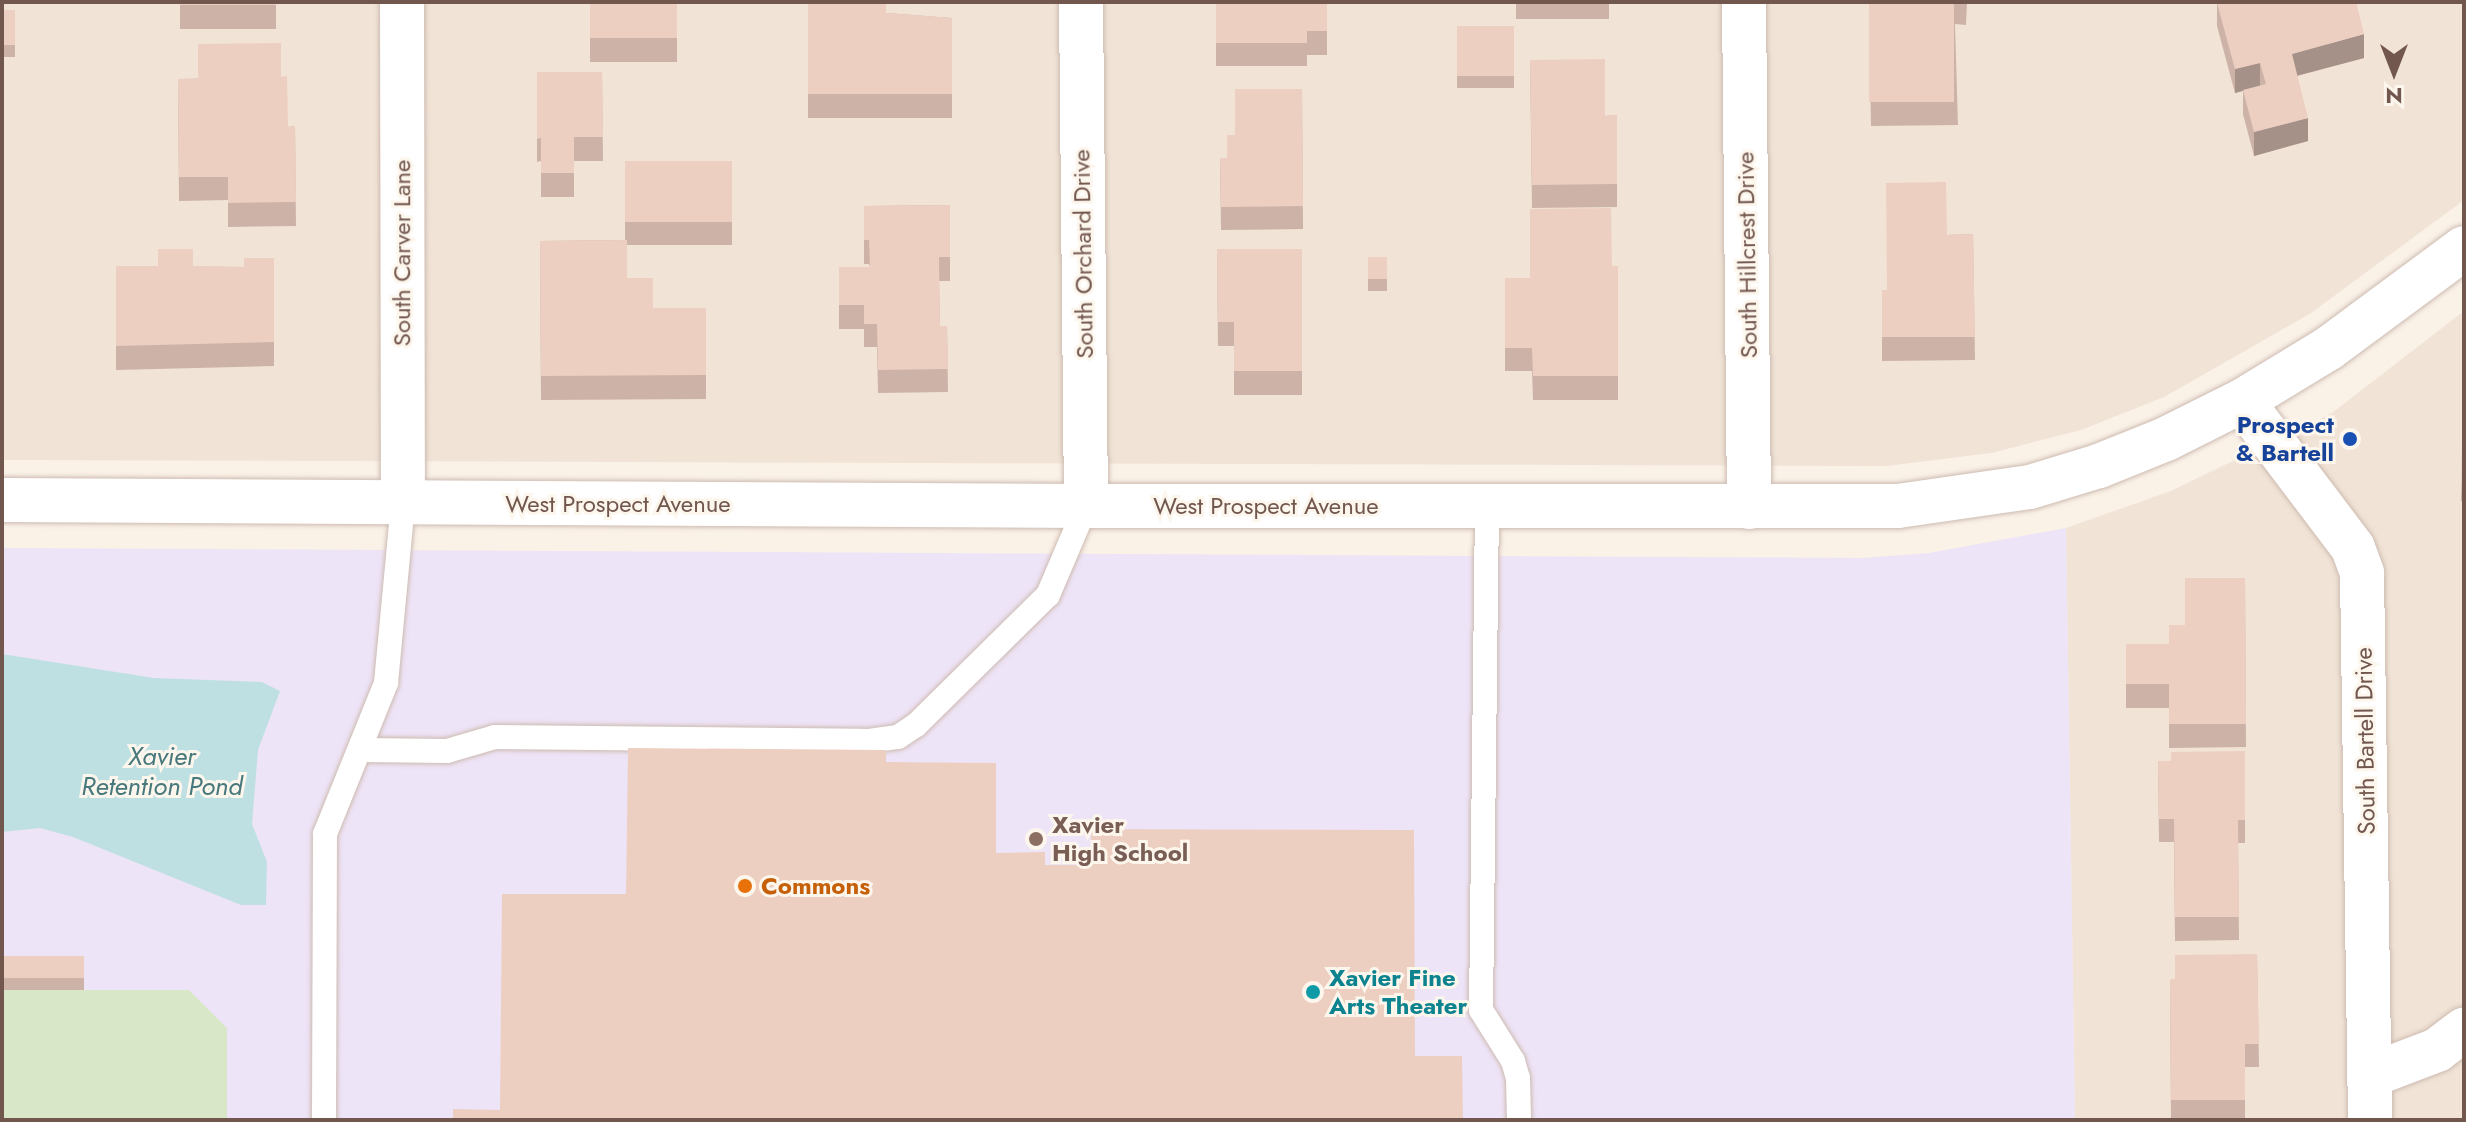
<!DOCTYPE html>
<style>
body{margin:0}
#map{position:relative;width:2466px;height:1122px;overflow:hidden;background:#faf1e7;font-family:Jost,sans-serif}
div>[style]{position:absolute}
.residential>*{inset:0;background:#f1e3d6}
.education>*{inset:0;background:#eee4f7}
.green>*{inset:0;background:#d7e7c7}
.water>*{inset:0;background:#bee0e2}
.roads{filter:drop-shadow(0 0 2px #cdbbb1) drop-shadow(0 0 2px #cdbbb1)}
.lane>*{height:24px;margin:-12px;padding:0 12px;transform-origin:12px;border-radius:12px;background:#fff}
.street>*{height:44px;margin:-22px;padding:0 22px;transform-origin:22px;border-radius:22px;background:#fff}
.secondary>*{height:44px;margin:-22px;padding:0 22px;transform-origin:22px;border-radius:22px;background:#fff}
.wall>*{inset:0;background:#ccb2a7;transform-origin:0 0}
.shaded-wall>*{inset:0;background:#a69188}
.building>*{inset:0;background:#edcfc2;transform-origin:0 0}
.dots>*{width:22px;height:22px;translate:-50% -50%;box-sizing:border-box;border:4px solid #fdf6ed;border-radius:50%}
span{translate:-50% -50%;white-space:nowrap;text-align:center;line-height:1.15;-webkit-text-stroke:6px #fdf6ed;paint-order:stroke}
.street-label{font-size:24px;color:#72574e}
.transit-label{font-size:24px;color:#164399;font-weight:700}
.right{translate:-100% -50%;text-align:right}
.education-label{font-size:24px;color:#785e54;font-weight:700}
.left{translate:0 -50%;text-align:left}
.food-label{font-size:24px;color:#c56008;font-weight:700}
.culture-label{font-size:24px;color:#0d838f;font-weight:700}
.water-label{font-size:26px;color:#47787c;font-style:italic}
.frame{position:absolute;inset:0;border:4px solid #72574e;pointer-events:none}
.north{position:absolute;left:2354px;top:32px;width:80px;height:80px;-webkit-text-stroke:6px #fdf6ed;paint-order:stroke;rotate:180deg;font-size:22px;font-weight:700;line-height:32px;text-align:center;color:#72574e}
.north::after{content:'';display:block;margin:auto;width:28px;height:36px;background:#72574e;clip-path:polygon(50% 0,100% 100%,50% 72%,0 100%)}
</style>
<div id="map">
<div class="residential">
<div style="clip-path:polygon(2px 2px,2464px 2px,2464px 200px,2311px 313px,2164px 397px,2081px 430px,1991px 453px,1887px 466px,2px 460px)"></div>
<div style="clip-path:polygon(2464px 311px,2464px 1120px,2075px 1120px,2066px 528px,2171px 491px,2332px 413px)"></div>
</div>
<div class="education">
<div style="clip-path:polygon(2066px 528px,2075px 1120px,2px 1120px,2px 548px,1863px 558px,1929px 553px)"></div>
</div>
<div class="green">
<div style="clip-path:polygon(2px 990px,189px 990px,227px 1028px,227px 1120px,2px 1120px)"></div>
</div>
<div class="water">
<div style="clip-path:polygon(2px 654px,154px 678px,262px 682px,280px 691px,258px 750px,252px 824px,267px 862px,266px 905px,241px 905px,73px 837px,40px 828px,2px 832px)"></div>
</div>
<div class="roads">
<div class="lane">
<div style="left:1487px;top:505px;width:505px;rotate:90.68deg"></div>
<div style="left:1481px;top:1010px;width:60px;rotate:57.9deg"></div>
<div style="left:1513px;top:1061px;width:18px;rotate:74deg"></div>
<div style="left:1518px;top:1078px;width:42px;rotate:88.6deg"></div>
<div style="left:361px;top:750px;width:86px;rotate:0.7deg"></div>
<div style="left:447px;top:751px;width:50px;rotate:-16.3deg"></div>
<div style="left:495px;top:737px;width:374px;rotate:0.6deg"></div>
<div style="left:869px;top:741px;width:29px;rotate:-8deg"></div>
<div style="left:898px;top:737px;width:22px;rotate:-34deg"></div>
<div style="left:916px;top:725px;width:185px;rotate:-44.6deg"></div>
<div style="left:1048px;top:595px;width:97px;rotate:-66.9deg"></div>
<div style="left:324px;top:1120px;width:286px;rotate:-89.8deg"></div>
<div style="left:325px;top:834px;width:163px;rotate:-68deg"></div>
<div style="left:386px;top:683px;width:181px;rotate:-84.6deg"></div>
</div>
<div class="street">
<div style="left:402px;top:2px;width:501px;rotate:89.89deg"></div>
<div style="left:1081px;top:2px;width:504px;rotate:89.43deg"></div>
<div style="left:1744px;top:2px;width:505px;rotate:89.43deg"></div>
<div style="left:2242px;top:401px;width:184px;rotate:52.9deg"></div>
<div style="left:2353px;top:548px;width:27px;rotate:70deg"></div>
<div style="left:2362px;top:573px;width:547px;rotate:89.16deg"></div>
<div style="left:2369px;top:1076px;width:73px;rotate:-20.9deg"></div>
<div style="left:2437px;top:1050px;width:34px;rotate:-37deg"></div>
</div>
<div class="secondary">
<div style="left:2px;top:500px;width:1084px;rotate:0.32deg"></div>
<div style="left:1086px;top:506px;width:812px"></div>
<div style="left:1898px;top:506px;width:133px;rotate:-8.2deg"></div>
<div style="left:2030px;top:487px;width:72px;rotate:-16.9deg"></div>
<div style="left:2099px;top:466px;width:72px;rotate:-21.9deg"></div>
<div style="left:2166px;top:439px;width:85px;rotate:-26.6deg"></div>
<div style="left:2242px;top:401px;width:102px;rotate:-31.3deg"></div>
<div style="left:2329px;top:348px;width:168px;rotate:-36.5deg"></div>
</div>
</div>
<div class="wall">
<div style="left:180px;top:2px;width:96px;height:27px"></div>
<div style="left:590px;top:2px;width:87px;height:60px"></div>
<div style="clip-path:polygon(808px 2px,886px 13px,952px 18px,952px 118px,808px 118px)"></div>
<div style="clip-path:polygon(1216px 2px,1327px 2px,1327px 55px,1307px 55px,1307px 66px,1216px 66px)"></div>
<div style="left:1516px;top:2px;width:93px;height:17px"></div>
<div style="clip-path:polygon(1869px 2px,1967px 2px,1966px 25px,1955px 24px,1958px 125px,1871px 126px)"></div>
<div style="clip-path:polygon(2217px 3px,2364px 58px,2297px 76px,2308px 141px,2254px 156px,2243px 114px,2243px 91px,2235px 93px,2217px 26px)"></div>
<div style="left:2px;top:10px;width:13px;height:47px"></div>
<div style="left:1457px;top:26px;width:57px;height:62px"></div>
<div style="clip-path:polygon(1530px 60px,1605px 116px,1617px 115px,1617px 207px,1532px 208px)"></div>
<div style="clip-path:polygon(537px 72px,602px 72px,603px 161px,574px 161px,574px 197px,541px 197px,541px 161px,537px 162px)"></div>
<div style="clip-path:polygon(281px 77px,288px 127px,295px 126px,296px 226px,228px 227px,228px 200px,179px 201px,178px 79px)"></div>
<div style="clip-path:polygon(1302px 89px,1303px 229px,1221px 230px,1220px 158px,1227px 158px,1235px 135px)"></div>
<div style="clip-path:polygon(625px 161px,732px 161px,732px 245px,627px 245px,627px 278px,653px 308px,706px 308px,706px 399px,541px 400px,540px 241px,625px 240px)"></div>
<div style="clip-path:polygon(950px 205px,950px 281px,939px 281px,940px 326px,947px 326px,948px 392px,878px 393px,877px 347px,864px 347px,864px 329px,839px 329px,839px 267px,870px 267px,869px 264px,864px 264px,864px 206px)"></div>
<div style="clip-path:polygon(1973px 234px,1975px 360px,1882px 361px,1882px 290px,1887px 290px,1947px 235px)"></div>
<div style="clip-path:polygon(1217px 249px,1302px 249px,1302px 395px,1234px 395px,1234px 346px,1218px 346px)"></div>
<div style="left:1368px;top:257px;width:19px;height:34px"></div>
<div style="clip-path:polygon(274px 258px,274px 366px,116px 370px,116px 266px,244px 267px)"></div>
<div style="clip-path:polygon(1612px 266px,1618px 266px,1618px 400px,1533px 400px,1532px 371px,1505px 371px,1505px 278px,1530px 278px)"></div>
<div style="clip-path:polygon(2464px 414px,2464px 501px,2461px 501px)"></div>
<div style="clip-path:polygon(2245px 578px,2246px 747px,2169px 748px,2169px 708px,2126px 708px,2126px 644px,2169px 644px,2185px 625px)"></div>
<div style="clip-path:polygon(2245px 751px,2245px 843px,2238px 843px,2239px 940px,2175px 941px,2174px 842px,2159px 842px,2158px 761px,2171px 761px)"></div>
<div style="clip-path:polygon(2257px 954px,2259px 1067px,2245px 1067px,2245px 1120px,2171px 1120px,2170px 979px,2175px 979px)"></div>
<div style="left:2px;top:956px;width:82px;height:34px"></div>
</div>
<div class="shaded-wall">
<div style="clip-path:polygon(2364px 34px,2364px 58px,2292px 77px,2292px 54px)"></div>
<div style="clip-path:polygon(2260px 63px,2260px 86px,2235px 93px,2235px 69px)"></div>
<div style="clip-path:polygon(2308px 118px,2308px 141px,2254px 156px,2254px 132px)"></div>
</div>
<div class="building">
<div style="left:180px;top:2px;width:96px;height:3px"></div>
<div style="left:590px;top:2px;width:87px;height:36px"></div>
<div style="clip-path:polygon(808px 2px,886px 2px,886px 13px,952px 18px,952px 94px,808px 94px)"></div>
<div style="clip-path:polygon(1216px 2px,1327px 2px,1327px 31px,1307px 31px,1307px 43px,1216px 43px)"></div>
<div style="left:1869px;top:2px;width:85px;height:100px"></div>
<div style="clip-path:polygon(2221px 2px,2356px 2px,2364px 34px,2292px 54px,2308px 118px,2254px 132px,2243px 90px,2266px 84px,2260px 63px,2235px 69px,2217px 3px)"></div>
<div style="left:2px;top:10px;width:13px;height:35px"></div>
<div style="left:1457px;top:26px;width:57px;height:50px"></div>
<div style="clip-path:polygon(281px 43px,281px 77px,287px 76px,288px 127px,295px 126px,296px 202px,228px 203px,228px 177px,179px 177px,178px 79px,198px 79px,198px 44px)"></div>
<div style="clip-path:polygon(1605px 59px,1605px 116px,1617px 115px,1617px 184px,1532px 185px,1530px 60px)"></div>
<div style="clip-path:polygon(537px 72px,602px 72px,603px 137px,574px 137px,574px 173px,541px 173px,541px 138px,537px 139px)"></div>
<div style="clip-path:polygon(1235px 89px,1302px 89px,1303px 206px,1221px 207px,1220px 158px,1227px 158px,1227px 135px,1235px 135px)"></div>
<div style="left:625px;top:161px;width:107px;height:61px"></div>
<div style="clip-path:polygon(1946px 182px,1947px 235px,1973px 234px,1975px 337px,1882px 337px,1882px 290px,1887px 290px,1886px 183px)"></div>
<div style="clip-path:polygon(950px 205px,950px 257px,939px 257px,940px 326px,947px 326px,948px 369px,878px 370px,877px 324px,864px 324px,864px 305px,839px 305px,839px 267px,870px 267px,869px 240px,864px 240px,864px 206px)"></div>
<div style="clip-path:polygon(1611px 208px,1612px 266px,1618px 266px,1618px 376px,1533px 376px,1532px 348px,1505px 348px,1505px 278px,1530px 278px,1530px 209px)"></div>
<div style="clip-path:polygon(627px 240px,627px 278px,653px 278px,653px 308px,706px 308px,706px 375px,541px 376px,540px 241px)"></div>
<div style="clip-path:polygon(158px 249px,193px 249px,193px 266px,244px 267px,244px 258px,274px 258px,274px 342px,116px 346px,116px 266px,158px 266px)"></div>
<div style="clip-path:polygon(1217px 249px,1302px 249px,1302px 371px,1234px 371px,1234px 322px,1218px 322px)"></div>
<div style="left:1368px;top:257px;width:19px;height:22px"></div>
<div style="clip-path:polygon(2463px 414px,2464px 414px,2464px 477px,2461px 477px)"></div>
<div style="clip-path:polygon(2185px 578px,2245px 578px,2246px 724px,2169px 724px,2169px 684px,2126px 684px,2126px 644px,2169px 644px,2169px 625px,2185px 625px)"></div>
<div style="clip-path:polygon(628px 748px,886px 750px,886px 762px,996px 763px,996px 853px,1045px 852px,1045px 865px,1091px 865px,1091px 829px,1414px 830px,1415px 1056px,1462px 1056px,1463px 1120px,453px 1120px,453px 1109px,500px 1110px,502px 894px,626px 894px)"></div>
<div style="clip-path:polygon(2245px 751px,2245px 820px,2238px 820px,2239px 917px,2175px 917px,2174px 819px,2159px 819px,2158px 761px,2171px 761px,2171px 752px)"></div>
<div style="clip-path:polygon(2257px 954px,2259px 1044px,2245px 1044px,2245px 1100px,2171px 1100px,2170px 979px,2175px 979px,2175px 955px)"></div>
<div style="left:2px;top:956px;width:82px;height:22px"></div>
</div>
<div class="dots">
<div style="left:2350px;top:439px;background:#1a4fb4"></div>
<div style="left:1036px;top:839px;background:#8d6e63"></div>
<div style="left:745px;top:886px;background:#e8710a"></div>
<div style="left:1313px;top:992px;background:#0f9aa8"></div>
</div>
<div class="street-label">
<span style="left:402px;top:253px;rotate:-90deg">South Carver Lane</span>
<span style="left:1083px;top:254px;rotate:-91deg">South Orchard Drive</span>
<span style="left:1747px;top:255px;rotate:-91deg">South Hillcrest Drive</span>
<span style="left:618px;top:504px">West Prospect Avenue</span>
<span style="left:1266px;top:506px">West Prospect Avenue</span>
<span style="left:2365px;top:741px;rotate:-91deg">South Bartell Drive</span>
</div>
<div class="transit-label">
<span class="right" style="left:2334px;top:439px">Prospect<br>&amp; Bartell</span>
</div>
<div class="education-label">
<span class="left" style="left:1052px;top:839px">Xavier<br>High School</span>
</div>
<div class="food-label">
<span class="left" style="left:761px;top:886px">Commons</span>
</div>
<div class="culture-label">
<span class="left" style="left:1329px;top:992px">Xavier Fine<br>Arts Theater</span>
</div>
<div class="water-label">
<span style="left:162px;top:772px">Xavier<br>Retention Pond</span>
</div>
<div class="frame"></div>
<div class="north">N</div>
</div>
